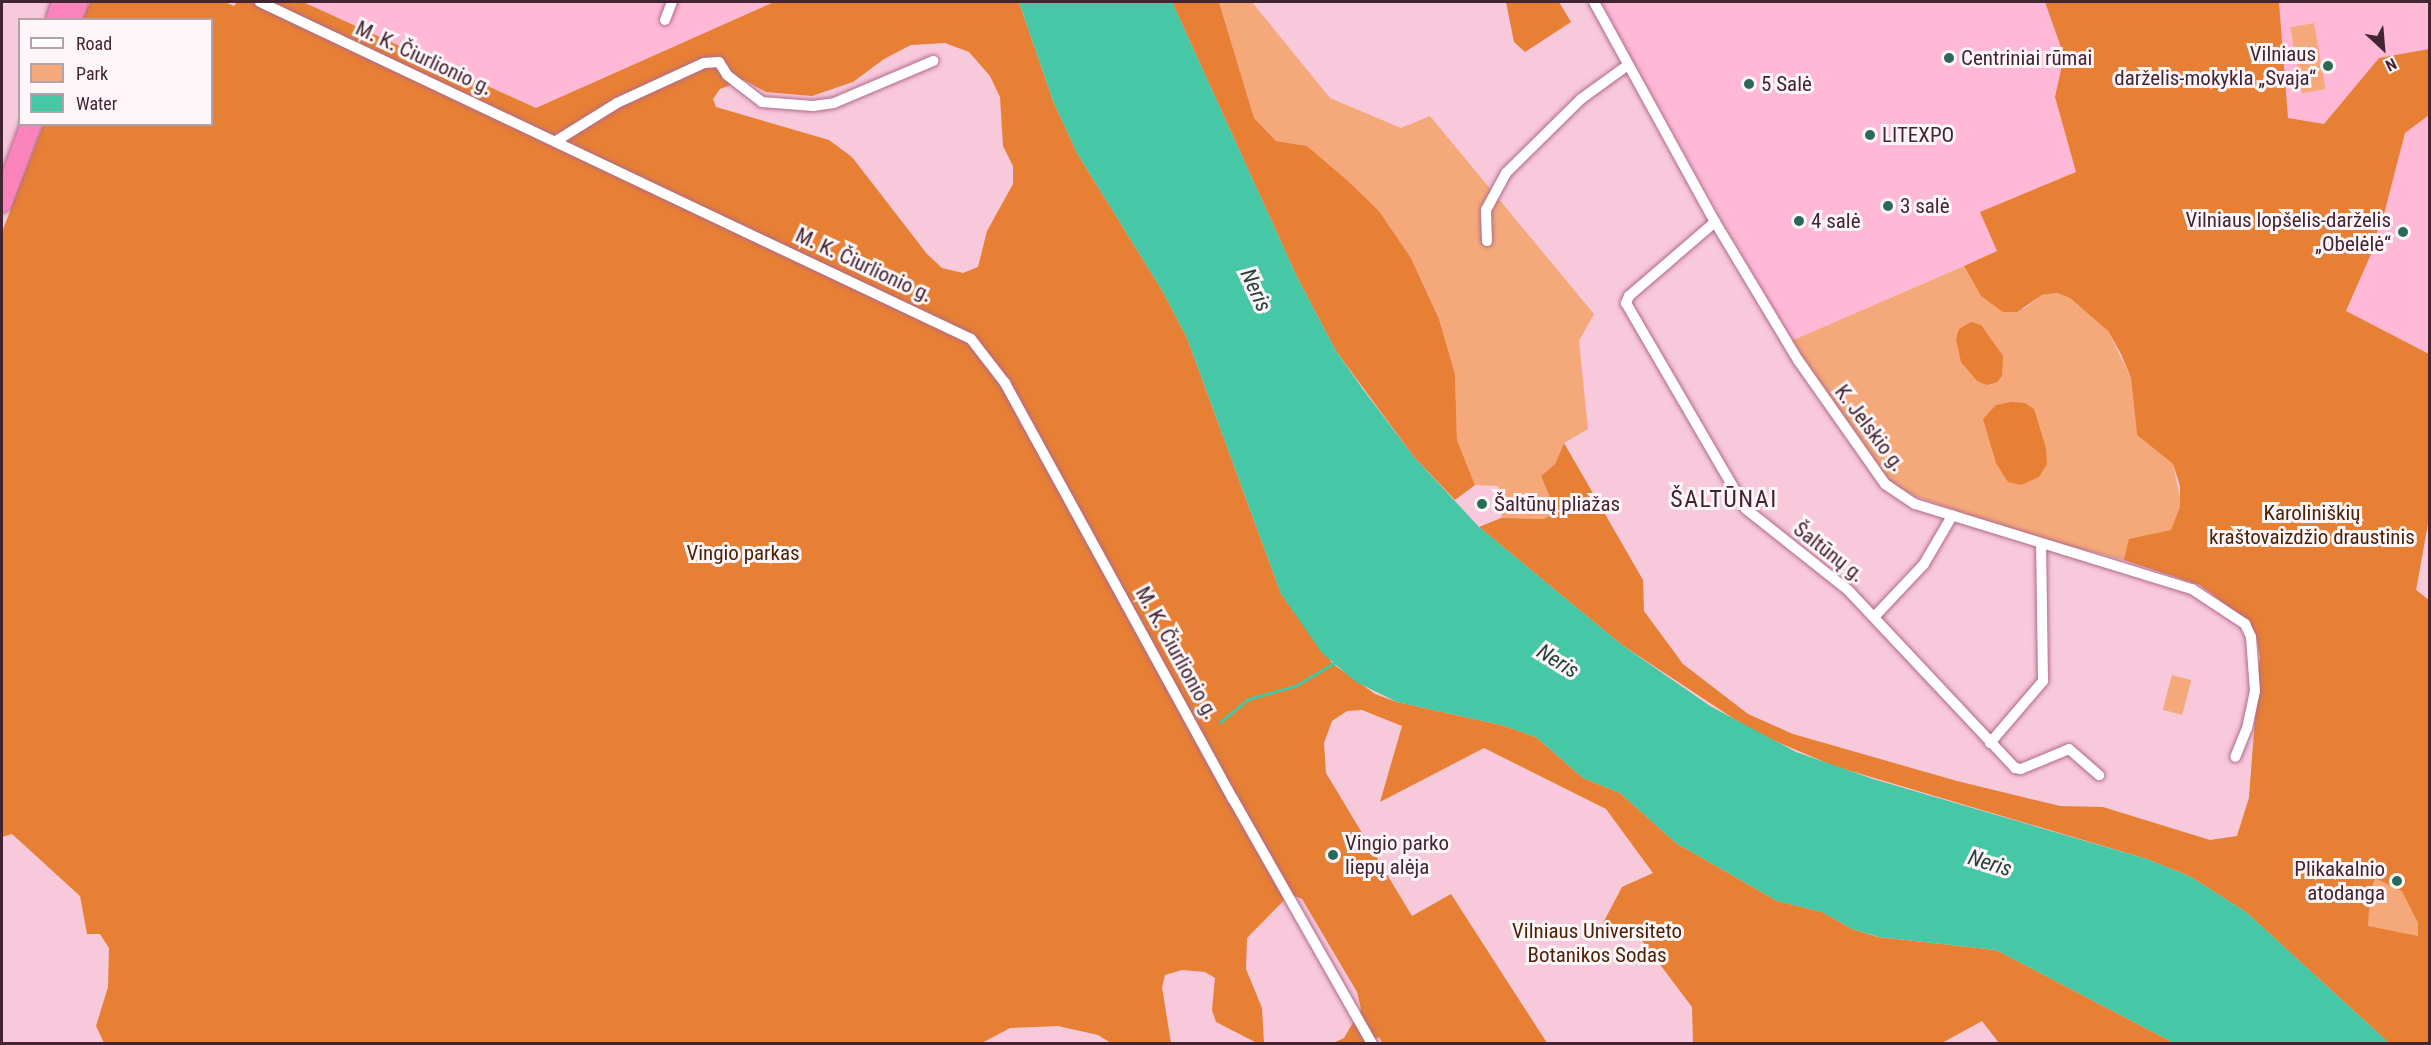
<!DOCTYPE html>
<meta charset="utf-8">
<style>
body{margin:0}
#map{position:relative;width:2431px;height:1045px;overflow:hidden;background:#f8c8db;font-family:"Roboto Condensed",sans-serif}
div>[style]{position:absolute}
.built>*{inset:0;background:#ffb9d6}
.green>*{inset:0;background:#f5a97a;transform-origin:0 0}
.forest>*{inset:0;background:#e77f34}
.water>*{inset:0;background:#46c7a5}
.stream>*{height:3px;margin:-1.5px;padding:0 1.5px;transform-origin:1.5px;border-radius:1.5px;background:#46c7a5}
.roads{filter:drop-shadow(0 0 2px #b16989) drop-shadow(0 0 2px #b16989)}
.street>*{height:10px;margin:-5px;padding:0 5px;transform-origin:5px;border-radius:5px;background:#fff}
.highway>*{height:20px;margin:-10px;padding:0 10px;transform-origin:10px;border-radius:10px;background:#fb83bb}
.dots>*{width:16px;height:16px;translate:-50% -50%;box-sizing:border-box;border:3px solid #fef6f9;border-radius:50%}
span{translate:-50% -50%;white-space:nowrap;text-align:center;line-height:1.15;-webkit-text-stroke:6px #fef6f9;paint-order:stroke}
.poi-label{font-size:21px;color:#432432}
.right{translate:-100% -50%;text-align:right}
.left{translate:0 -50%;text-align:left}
.street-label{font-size:21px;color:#432432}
.park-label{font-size:21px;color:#4c2305}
.water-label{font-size:22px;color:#27423a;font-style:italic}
.quarter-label{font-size:24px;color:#432432;letter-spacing:1.5px}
.frame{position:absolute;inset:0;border:3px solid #432432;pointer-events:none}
.legend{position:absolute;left:18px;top:18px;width:195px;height:108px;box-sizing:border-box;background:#fef6f9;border:2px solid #b3a2a9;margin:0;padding:8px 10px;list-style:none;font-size:18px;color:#432432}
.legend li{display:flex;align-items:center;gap:12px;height:30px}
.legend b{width:30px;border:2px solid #b3a2a9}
.north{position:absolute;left:2353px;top:18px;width:60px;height:60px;-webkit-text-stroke:4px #fef6f9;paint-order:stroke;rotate:154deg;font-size:16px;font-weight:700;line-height:24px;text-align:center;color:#432432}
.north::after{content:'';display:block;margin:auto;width:21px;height:27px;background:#432432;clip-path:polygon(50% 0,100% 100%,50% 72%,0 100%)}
</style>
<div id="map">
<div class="built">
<div style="clip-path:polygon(303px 2px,774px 2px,536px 108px)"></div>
<div style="clip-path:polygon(1601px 2px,2045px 2px,2064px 56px,2055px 97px,2076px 172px,1981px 212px,1997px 251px,1791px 341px)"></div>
<div style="clip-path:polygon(2279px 2px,2429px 2px,2429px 49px,2379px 58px,2324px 124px,2288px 119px)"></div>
<div style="clip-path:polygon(2429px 115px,2429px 354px,2346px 312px,2375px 245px,2371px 242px,2382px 222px,2405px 133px)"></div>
</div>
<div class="green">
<div style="clip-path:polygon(1219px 2px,1252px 2px,1330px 98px,1401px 128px,1430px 116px,1594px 314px,1579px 341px,1588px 429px,1564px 443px,1555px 464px,1541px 476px,1556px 512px,1544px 519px,1501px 518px,1505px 498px,1498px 486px,1475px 485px,1457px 440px,1455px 374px,1439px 319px,1411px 258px,1379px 211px,1347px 180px,1307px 146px,1276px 141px,1254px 118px)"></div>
<div style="left:2314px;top:23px;width:67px;height:24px;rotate:80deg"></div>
<div style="clip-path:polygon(1964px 266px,1981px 296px,2024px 309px,2042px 295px,2057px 293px,2070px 298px,2108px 331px,2131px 378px,2137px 435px,2173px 464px,2180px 498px,2429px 518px,2416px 590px,2430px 601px,2429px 1043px,2389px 1043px,2237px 836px,2249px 798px,2260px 656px,2256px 635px,2246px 619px,2200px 585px,2124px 560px,2026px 535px,1900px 491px,1885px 478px,1791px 341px)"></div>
<div style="left:2172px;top:675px;width:20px;height:36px;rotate:15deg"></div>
</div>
<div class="forest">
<div style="clip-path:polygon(evenodd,90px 2px,225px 2px,234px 6px,237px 2px,303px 2px,536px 108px,774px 2px,1019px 2px,1053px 101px,1077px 153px,1163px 292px,1187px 338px,1281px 594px,1333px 664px,1375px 694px,1397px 702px,1501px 725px,1536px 737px,1583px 778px,1620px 793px,1676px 843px,1777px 901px,1822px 912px,1852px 929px,1878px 937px,1996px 950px,2174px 1043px,1999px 1043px,1982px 1021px,1942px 1043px,1693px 1043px,1692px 1007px,1637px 934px,1606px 933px,1603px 923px,1622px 887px,1653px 873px,1606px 809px,1484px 748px,1380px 802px,1402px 726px,1362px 710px,1347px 711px,1332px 721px,1324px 743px,1326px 773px,1412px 916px,1451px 894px,1547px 1043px,1383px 1044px,1379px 1037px,1368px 1043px,1333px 1043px,1344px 1038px,1361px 1009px,1357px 992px,1302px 899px,1290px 894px,1247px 938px,1246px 969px,1262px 1008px,1264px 1043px,1257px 1043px,1216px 1022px,1212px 1010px,1215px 978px,1205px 972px,1182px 970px,1165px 975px,1162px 987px,1171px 1043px,1111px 1043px,1098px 1035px,1058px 1026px,1010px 1028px,980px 1044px,104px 1043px,96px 1026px,108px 987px,109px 948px,100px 934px,87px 934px,80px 896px,12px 834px,2px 837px,2px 232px,43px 125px,212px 124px,212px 20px,83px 19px,90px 2px,945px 43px,969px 52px,990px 76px,1000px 97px,1003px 146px,1013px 166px,1013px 184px,987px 231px,978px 267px,963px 273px,942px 268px,927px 254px,852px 157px,829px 140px,716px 107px,713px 99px,720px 89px,744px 80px,766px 92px,812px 96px,853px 82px,884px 59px,911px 45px,945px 43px)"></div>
<div style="clip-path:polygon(1172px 2px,1219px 2px,1254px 118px,1276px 141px,1307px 146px,1347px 180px,1379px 211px,1411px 258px,1439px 319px,1455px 374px,1457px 440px,1475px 485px,1455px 500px,1414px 457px,1336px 351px,1297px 277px)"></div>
<div style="clip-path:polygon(1506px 2px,1559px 2px,1571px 22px,1525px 52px,1514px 42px)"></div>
<div style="clip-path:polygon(evenodd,2045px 2px,2279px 2px,2288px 118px,2324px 124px,2379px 58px,2429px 49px,2429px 115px,2405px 133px,2382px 222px,2372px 242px,2375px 245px,2346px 311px,2429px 354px,2429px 518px,2416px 590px,2430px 601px,2429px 1043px,2389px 1043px,2246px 912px,2191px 877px,2147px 859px,1834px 766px,1754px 732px,1622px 645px,1479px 527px,1501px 518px,1544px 519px,1556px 512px,1541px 476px,1555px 464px,1564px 443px,1643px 580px,1644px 611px,1683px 664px,1748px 714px,1793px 734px,1957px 781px,2060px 806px,2103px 807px,2210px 840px,2237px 836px,2249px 798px,2260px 656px,2256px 635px,2245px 619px,2200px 585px,2124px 560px,2129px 539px,2171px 530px,2180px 507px,2180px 486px,2173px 464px,2137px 435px,2131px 378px,2121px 354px,2108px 331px,2070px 298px,2057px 293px,2042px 295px,2017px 312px,2003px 312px,1981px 296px,1964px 266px,1997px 251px,1980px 212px,2076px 172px,2055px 97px,2064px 56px,2045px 2px,2375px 878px,2402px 891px,2418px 923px,2418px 936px,2368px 926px,2370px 893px,2375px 878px)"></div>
<div style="clip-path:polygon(1971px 322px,1981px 325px,2003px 356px,2002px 376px,1997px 382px,1987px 385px,1977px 381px,1961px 362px,1956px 339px,1959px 329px)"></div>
<div style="clip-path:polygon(2011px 402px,2025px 403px,2034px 409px,2046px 448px,2047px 464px,2039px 477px,2021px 485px,2008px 482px,1996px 463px,1983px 419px,1996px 405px)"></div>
</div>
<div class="water">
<div style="clip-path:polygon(1019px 2px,1172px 2px,1297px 277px,1336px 351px,1362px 388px,1414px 457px,1479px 527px,1622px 645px,1710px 706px,1796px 752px,1873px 779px,2147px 859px,2191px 877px,2246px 912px,2389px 1043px,2174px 1043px,1996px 950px,1879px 937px,1852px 929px,1822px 912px,1777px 901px,1676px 843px,1620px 793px,1583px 778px,1536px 737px,1501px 725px,1397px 702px,1356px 682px,1322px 653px,1281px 594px,1187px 338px,1163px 292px,1077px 153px,1053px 101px)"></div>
</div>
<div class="stream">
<div style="left:1220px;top:722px;width:36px;rotate:-39deg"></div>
<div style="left:1248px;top:699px;width:49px;rotate:-15.5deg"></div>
<div style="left:1295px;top:686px;width:45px;rotate:-30.5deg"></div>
</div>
<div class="roads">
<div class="street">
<div style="left:260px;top:2px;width:787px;rotate:25.36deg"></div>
<div style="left:971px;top:339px;width:56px;rotate:52.3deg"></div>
<div style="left:1005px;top:383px;width:474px;rotate:61.3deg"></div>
<div style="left:1233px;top:799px;width:282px;rotate:60.4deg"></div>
<div style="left:1594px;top:2px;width:251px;rotate:61.2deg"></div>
<div style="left:1715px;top:222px;width:161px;rotate:59deg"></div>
<div style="left:1798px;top:360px;width:151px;rotate:54.9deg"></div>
<div style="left:1885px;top:484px;width:36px;rotate:34deg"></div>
<div style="left:1915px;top:504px;width:290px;rotate:17.1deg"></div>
<div style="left:2192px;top:589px;width:64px;rotate:33.4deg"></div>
<div style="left:2245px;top:624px;width:14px;rotate:65deg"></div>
<div style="left:2251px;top:637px;width:54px;rotate:85.8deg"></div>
<div style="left:2255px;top:691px;width:38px;rotate:102deg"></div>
<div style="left:2247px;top:728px;width:31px;rotate:112deg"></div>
<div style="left:665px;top:20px;width:19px;rotate:-69deg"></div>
<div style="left:556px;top:141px;width:72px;rotate:-31.9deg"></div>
<div style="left:617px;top:103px;width:96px;rotate:-24.7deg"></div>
<div style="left:704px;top:63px;width:15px;rotate:-4deg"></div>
<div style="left:719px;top:62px;width:15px;rotate:58deg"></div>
<div style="left:727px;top:75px;width:44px;rotate:37.6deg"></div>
<div style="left:762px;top:102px;width:51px;rotate:4.5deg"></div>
<div style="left:813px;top:106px;width:21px;rotate:-8deg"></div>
<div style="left:834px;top:103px;width:108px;rotate:-23deg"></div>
<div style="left:1715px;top:222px;width:113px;rotate:139.3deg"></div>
<div style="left:1629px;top:296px;width:8px;rotate:113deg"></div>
<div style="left:1626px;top:303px;width:238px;rotate:59.8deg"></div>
<div style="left:1746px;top:509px;width:130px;rotate:38.5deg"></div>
<div style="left:1848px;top:590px;width:244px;rotate:46.8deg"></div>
<div style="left:2015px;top:768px;width:6px;rotate:9deg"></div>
<div style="left:2021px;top:769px;width:52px;rotate:-22.6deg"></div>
<div style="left:2069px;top:749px;width:40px;rotate:41deg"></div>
<div style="left:1487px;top:241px;width:31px;rotate:-92deg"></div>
<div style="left:1486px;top:210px;width:42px;rotate:-61.6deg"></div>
<div style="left:1506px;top:173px;width:105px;rotate:-44.6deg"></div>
<div style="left:1581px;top:99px;width:58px;rotate:-35.9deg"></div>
<div style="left:1875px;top:616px;width:71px;rotate:-46.7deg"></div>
<div style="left:1924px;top:564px;width:56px;rotate:-59.7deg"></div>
<div style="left:1990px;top:743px;width:82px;rotate:-49.5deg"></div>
<div style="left:2043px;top:681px;width:137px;rotate:-90.8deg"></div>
</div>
<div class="highway">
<div style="left:56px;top:20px;width:19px;rotate:-72deg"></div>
<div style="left:71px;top:20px;width:19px;rotate:-69deg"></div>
<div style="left:2px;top:202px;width:83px;rotate:-69.6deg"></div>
</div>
</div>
<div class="dots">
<div style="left:1949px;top:58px;background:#2a6a58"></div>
<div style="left:2328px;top:66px;background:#2a6a58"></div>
<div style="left:1749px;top:84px;background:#2a6a58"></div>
<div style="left:1870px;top:135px;background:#2a6a58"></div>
<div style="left:1888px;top:206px;background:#2a6a58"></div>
<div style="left:1799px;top:221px;background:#2a6a58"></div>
<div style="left:2403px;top:232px;background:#2a6a58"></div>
<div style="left:1482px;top:504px;background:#2a6a58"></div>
<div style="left:1333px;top:855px;background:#2a6a58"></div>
<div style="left:2397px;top:881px;background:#2a6a58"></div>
</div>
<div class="poi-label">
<span class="right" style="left:2316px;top:66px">Vilniaus<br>darželis-mokykla „Svaja“</span>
<span class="left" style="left:1961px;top:58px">Centriniai rūmai</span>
<span class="left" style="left:1761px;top:84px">5 Salė</span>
<span class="left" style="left:1882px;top:135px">LITEXPO</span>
<span class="left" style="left:1900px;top:206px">3 salė</span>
<span class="right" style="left:2391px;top:232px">Vilniaus lopšelis-darželis<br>„Obelėlė“</span>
<span class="left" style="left:1811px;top:221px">4 salė</span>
<span class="left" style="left:1494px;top:504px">Šaltūnų pliažas</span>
<span class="left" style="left:1345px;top:855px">Vingio parko<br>liepų alėja</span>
<span class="right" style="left:2385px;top:881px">Plikakalnio<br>atodanga</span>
</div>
<div class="street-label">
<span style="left:424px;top:58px;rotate:25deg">M. K. Čiurlionio g.</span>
<span style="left:864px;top:265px;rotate:25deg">M. K. Čiurlionio g.</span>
<span style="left:1870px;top:428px;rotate:53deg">K. Jelskio g.</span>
<span style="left:1829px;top:552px;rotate:38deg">Šaltūnų g.</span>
<span style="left:1177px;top:653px;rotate:61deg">M. K. Čiurlionio g.</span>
</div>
<div class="park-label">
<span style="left:2312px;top:525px">Karoliniškių<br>kraštovaizdžio draustinis</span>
<span style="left:743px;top:553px">Vingio parkas</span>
<span style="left:1597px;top:943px">Vilniaus Universiteto<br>Botanikos Sodas</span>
</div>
<div class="water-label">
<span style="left:1256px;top:290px;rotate:65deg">Neris</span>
<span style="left:1558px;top:661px;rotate:32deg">Neris</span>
<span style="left:1990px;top:863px;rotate:17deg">Neris</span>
</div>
<div class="quarter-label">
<span style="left:1724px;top:500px">ŠALTŪNAI</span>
</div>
<div class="frame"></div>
<ul class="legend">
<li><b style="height:8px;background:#fff"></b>Road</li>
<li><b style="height:16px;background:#f5a97a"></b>Park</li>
<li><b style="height:16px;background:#46c7a5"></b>Water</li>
</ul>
<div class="north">N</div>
</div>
